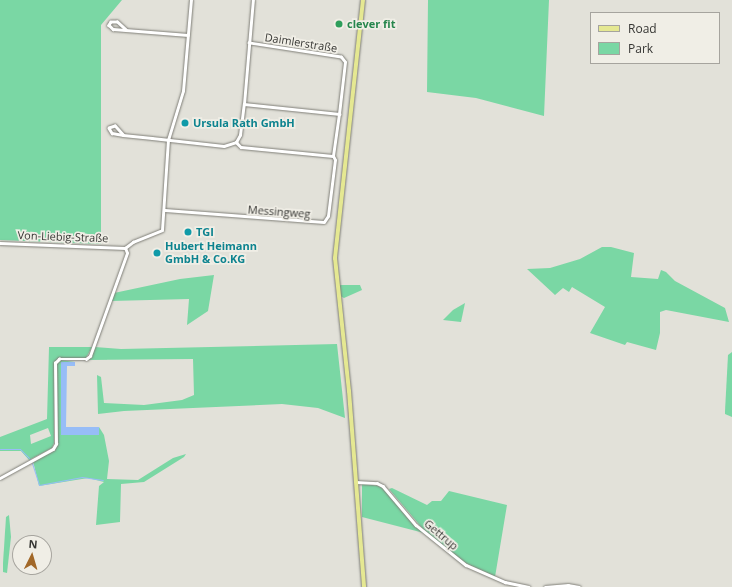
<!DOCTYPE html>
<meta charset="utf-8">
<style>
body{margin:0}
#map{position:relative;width:732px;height:587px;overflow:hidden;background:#e2e1d9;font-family:"Open Sans",sans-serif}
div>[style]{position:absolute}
.green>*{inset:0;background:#7ad7a4}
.water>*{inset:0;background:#97bdf7}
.stream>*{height:1px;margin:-0.5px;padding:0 0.5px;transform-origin:0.5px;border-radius:0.5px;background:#97bdf7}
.roads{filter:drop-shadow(0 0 1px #7f7e77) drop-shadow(0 0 1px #7f7e77)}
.street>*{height:2.5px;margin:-1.25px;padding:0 1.25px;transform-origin:1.25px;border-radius:1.25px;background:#fff}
.primary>*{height:4px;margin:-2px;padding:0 2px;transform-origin:2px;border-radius:2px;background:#e5e892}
.dots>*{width:11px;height:11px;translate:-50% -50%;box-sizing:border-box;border:2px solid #f0eee6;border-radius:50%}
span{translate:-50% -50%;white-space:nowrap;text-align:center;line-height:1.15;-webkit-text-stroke:3.5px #f0eee6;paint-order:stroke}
.leisure-label{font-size:11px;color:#27864d;font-weight:700}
.left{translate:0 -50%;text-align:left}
.street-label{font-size:11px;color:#363633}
.culture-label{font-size:11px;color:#0d838f;font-weight:700}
.legend{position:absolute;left:590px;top:12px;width:130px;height:52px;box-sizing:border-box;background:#f0eee6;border:1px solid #a6a49e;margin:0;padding:5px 7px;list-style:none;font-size:12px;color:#363633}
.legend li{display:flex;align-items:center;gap:8px;height:20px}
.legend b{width:20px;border:1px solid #a6a49e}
.north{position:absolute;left:12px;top:535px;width:40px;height:40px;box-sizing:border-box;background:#f0eee6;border:1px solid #a6a49e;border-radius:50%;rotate:5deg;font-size:11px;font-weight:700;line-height:16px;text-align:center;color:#363633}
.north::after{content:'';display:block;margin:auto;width:14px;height:18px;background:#a26828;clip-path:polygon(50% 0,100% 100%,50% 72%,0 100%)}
</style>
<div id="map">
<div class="green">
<div style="clip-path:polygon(0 0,122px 0,101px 25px,101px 244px,0 240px)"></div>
<div style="clip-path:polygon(428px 0,549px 0,544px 116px,476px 98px,427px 92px)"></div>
<div style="clip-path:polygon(602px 247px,611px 247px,634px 253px,631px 277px,658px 279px,661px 270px,666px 272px,675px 281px,725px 308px,729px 322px,666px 310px,660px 312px,660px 333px,656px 350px,627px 342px,625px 345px,590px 333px,605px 307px,572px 287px,569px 292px,563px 288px,555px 295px,527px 269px,550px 268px,580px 259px)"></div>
<div style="clip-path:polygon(214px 275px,208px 311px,187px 325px,189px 299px,111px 301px,114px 293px,180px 279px)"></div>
<div style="clip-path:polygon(339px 285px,360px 285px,362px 290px,344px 298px,340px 296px)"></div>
<div style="clip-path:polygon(465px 303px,461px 322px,443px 320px,453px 310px)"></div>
<div style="clip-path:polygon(337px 344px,345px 418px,318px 408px,282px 404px,124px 411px,98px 414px,97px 375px,101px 377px,104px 403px,144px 405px,182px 400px,194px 395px,193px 359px,79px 360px,87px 360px,95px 347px,121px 349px)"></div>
<div style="clip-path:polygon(evenodd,49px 347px,92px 347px,86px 358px,59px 358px,54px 363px,54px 443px,52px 448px,29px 460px,21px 451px,0 451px,0 437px,47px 419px,49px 347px,48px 428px,51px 436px,31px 444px,30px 435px,48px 428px)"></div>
<div style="clip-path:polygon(732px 352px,732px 417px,725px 414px,725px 411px,728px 355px)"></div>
<div style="clip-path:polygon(60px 360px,75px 362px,62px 362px,61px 435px,99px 435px,99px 427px,104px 435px,109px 461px,107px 479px,138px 480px,173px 458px,186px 454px,184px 457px,144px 482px,121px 484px,120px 522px,96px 525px,99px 486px,104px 482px,88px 478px,39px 486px,33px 461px,54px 450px,57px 445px,56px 364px)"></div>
<div style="clip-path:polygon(362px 483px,383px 487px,424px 533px,362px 517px)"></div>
<div style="clip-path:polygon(392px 488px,427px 505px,432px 501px,441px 501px,449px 491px,507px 505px,495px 577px,461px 561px,423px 529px,389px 489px)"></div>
<div style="clip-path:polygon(9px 515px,11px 537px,7px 573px,3px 572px,3px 563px,6px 517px)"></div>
</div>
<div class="water">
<div style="clip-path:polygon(61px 362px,75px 362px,75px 366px,67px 366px,66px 427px,99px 427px,99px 435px,61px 435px)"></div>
</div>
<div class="stream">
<div style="left:0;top:449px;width:20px"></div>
<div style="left:20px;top:449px;width:14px;rotate:45deg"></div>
<div style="left:32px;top:463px;width:23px;rotate:72deg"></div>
<div style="left:39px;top:485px;width:44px;rotate:-10.5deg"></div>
<div style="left:82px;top:477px;width:21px;rotate:8deg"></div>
</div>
<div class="roads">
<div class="street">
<div style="left:126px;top:30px;width:12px;rotate:-138deg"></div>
<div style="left:117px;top:22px;width:6px;rotate:180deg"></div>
<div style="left:111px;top:22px;width:4px;rotate:124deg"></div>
<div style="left:109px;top:25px;width:6px;rotate:45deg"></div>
<div style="left:113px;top:29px;width:75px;rotate:4.6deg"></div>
<div style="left:244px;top:104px;width:96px;rotate:6deg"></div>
<div style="left:339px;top:114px;width:52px;rotate:-83.4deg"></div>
<div style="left:345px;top:62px;width:6px;rotate:-129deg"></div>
<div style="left:341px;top:57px;width:93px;rotate:-171.3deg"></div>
<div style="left:123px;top:135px;width:12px;rotate:-132deg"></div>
<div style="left:115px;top:126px;width:6px;rotate:162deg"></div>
<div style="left:109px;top:128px;width:6px;rotate:59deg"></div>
<div style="left:112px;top:133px;width:11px;rotate:10deg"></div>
<div style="left:123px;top:135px;width:29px;rotate:6deg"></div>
<div style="left:152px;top:138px;width:72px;rotate:6.3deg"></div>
<div style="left:224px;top:146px;width:13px;rotate:-18deg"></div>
<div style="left:236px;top:142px;width:8px;rotate:-60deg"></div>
<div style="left:240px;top:135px;width:31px;rotate:-83deg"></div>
<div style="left:244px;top:104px;width:104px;rotate:-85.1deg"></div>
<div style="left:236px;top:142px;width:7px;rotate:45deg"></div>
<div style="left:241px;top:147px;width:92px;rotate:5.6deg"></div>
<div style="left:333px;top:156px;width:42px;rotate:-81.9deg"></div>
<div style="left:165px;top:210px;width:159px;rotate:4.3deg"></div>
<div style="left:324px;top:222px;width:7px;rotate:-56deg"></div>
<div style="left:328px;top:216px;width:56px;rotate:-82.9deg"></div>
<div style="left:335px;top:160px;width:4px;rotate:-117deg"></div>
<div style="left:0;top:243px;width:125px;rotate:2.3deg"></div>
<div style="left:125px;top:248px;width:10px;rotate:-37deg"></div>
<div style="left:133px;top:242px;width:31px;rotate:-22deg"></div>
<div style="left:162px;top:230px;width:90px;rotate:-86.2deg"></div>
<div style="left:168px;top:140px;width:51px;rotate:-73deg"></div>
<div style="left:183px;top:91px;width:91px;rotate:-85deg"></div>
<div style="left:0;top:478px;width:60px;rotate:-28.7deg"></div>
<div style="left:53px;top:449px;width:6px;rotate:-59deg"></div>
<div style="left:56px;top:444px;width:81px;rotate:-90.7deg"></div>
<div style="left:55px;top:363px;width:6px;rotate:-45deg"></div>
<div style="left:59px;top:359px;width:27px"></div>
<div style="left:86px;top:359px;width:5px;rotate:-37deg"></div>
<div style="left:90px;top:356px;width:109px;rotate:-70.2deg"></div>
<div style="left:127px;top:253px;width:5px;rotate:-112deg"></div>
<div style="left:356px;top:482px;width:21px;rotate:3deg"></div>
<div style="left:377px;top:483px;width:7px;rotate:27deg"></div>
<div style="left:383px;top:486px;width:51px;rotate:49.8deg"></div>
<div style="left:416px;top:525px;width:64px;rotate:38.7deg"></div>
<div style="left:466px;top:565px;width:43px;rotate:23.6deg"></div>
<div style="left:505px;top:582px;width:24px;rotate:12deg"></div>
<div style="left:545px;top:587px;width:23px;rotate:-5deg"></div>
<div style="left:568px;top:585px;width:11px;rotate:10deg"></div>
</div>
<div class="primary">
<div style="left:363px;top:0;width:260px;rotate:96.2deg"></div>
<div style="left:335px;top:258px;width:134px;rotate:84deg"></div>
<div style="left:349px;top:391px;width:197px;rotate:85.6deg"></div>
</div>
</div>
<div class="dots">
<div style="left:339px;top:24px;background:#2e9e5b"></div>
<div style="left:185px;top:123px;background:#0f9aa8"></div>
<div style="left:188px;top:232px;background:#0f9aa8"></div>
<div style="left:157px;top:253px;background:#0f9aa8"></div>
</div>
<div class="leisure-label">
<span class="left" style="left:347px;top:24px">clever fit</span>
</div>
<div class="street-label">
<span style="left:301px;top:43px;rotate:9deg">Daimlerstraße</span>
<span style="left:279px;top:212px;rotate:4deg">Messingweg</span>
<span style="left:63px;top:237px;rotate:2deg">Von-Liebig-Straße</span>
<span style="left:441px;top:535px;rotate:40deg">Gettrup</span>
</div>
<div class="culture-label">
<span class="left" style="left:193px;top:123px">Ursula Rath GmbH</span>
<span class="left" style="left:196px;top:232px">TGI</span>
<span class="left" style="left:165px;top:253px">Hubert Heimann<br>GmbH &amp; Co.KG</span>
</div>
<ul class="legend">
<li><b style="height:5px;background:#e5e892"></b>Road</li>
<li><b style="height:11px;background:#7ad7a4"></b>Park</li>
</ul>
<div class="north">N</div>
</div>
